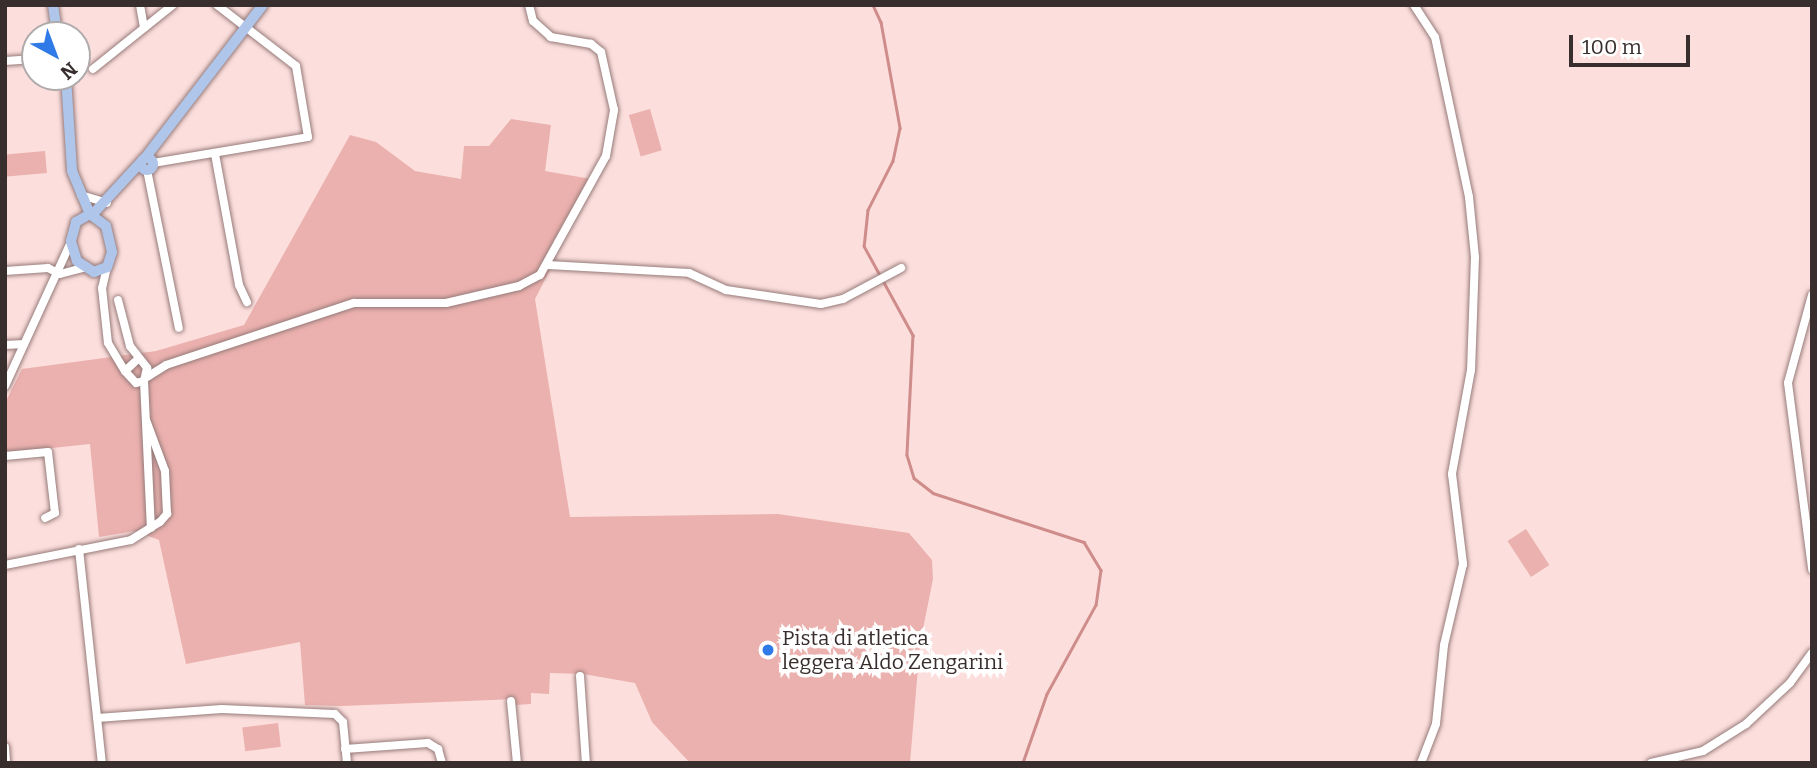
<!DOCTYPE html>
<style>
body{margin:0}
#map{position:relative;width:1817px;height:768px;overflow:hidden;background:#fcdfdd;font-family:Bitter,serif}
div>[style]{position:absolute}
.green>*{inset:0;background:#ebb1ae;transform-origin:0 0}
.stream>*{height:2.5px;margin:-1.25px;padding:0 1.25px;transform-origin:1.25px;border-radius:1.25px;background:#ce8c8a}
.roads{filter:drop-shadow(0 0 2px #967b7a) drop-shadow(0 0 2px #967b7a)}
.minor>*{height:8px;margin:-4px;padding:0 4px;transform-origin:4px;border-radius:4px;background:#fff}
.major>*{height:10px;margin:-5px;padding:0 5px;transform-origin:5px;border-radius:5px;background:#afc6ea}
.major>.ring{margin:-5px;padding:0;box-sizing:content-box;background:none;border:10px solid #afc6ea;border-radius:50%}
.dots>*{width:19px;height:19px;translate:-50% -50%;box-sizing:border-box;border:4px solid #fff;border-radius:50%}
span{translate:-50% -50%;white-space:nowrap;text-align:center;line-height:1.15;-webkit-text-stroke:7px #fff;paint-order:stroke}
.poi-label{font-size:21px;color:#392e2e}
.left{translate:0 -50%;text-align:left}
.frame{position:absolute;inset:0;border:7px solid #392e2e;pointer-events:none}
.north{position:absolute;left:21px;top:21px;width:70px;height:70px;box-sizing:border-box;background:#fff;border:2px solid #b0abab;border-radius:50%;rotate:139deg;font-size:19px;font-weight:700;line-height:28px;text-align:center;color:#392e2e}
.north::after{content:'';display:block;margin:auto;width:24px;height:32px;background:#2f7ae6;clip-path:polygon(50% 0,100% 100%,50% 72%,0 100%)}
.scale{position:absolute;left:1569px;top:35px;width:121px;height:32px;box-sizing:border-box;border:4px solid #392e2e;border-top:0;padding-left:9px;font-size:21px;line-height:24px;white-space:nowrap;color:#392e2e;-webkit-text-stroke:5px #fff;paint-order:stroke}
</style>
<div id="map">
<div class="green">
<div style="left:650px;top:109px;width:43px;height:22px;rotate:74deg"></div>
<div style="clip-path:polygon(511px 119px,551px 125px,545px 171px,591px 179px,554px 241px,544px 265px,550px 270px,535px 299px,570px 517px,778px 514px,909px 533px,932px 560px,933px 579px,920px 644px,910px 763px,690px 763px,652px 722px,635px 683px,583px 674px,550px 673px,549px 694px,531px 693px,531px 704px,515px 705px,514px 699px,342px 706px,305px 705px,300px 642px,186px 664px,159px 540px,135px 531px,99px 537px,90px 444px,5px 453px,5px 403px,22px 369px,156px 351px,244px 325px,350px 135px,376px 142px,415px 171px,461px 179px,464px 146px,489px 146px)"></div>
<div style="left:45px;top:151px;width:22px;height:40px;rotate:85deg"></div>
<div style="left:1526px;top:529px;width:43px;height:22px;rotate:57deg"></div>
<div style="left:278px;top:723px;width:24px;height:36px;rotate:83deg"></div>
</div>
<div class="stream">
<div style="left:873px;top:5px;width:19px;rotate:65deg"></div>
<div style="left:881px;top:22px;width:108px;rotate:79.8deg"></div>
<div style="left:900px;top:128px;width:34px;rotate:102deg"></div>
<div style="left:893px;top:161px;width:55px;rotate:117deg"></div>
<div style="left:868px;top:210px;width:36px;rotate:96deg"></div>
<div style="left:864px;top:246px;width:102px;rotate:61.2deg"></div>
<div style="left:913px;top:335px;width:120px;rotate:92.9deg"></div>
<div style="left:907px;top:455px;width:24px;rotate:73deg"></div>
<div style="left:914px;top:478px;width:24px;rotate:38deg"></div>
<div style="left:933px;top:493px;width:159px;rotate:18deg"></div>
<div style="left:1084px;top:542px;width:33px;rotate:59deg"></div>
<div style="left:1101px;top:570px;width:35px;rotate:98deg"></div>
<div style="left:1096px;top:605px;width:102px;rotate:118.8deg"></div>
<div style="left:1047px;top:694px;width:73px;rotate:109.2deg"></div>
</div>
<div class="roads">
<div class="minor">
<div style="left:140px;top:5px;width:23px;rotate:80deg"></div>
<div style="left:1414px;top:5px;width:38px;rotate:57deg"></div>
<div style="left:1435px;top:37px;width:164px;rotate:78deg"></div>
<div style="left:1469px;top:197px;width:60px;rotate:84.3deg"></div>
<div style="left:1475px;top:257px;width:113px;rotate:92deg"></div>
<div style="left:1471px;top:370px;width:106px;rotate:100.4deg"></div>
<div style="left:1452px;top:474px;width:91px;rotate:83deg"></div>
<div style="left:1463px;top:564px;width:83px;rotate:103.2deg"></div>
<div style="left:1444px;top:645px;width:79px;rotate:95.8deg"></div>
<div style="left:1436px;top:724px;width:42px;rotate:111deg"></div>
<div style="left:5px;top:61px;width:30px;rotate:-4deg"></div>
<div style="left:93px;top:69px;width:102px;rotate:-38.7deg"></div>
<div style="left:215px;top:154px;width:133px;rotate:79.6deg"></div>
<div style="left:239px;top:285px;width:19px;rotate:65deg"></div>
<div style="left:153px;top:163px;width:157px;rotate:-9.5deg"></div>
<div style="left:308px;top:137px;width:72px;rotate:-99.6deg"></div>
<div style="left:296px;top:66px;width:100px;rotate:-142.3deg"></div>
<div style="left:147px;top:170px;width:161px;rotate:78.6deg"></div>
<div style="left:81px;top:195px;width:27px;rotate:17deg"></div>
<div style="left:548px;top:265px;width:141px;rotate:3.2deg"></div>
<div style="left:689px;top:273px;width:41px;rotate:24.7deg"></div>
<div style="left:726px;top:290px;width:96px;rotate:8.4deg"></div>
<div style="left:821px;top:304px;width:23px;rotate:-13deg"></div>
<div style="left:843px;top:299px;width:66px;rotate:-28.1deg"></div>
<div style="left:107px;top:267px;width:22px;rotate:103deg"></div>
<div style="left:102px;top:288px;width:55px;rotate:83.8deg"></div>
<div style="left:108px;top:343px;width:33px;rotate:59deg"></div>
<div style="left:5px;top:271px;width:43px;rotate:-4deg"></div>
<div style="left:48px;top:268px;width:13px;rotate:27deg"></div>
<div style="left:60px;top:274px;width:24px;rotate:-15deg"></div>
<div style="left:1812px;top:295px;width:91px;rotate:105.3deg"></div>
<div style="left:1788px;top:383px;width:188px;rotate:82.6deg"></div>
<div style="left:118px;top:300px;width:48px;rotate:75.4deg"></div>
<div style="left:130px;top:346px;width:28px;rotate:52deg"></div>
<div style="left:147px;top:368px;width:13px;rotate:103deg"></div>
<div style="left:144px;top:381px;width:8px;rotate:166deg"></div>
<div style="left:136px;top:383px;width:16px;rotate:-133deg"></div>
<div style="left:125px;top:371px;width:16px;rotate:-43deg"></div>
<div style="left:5px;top:345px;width:19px;rotate:-3deg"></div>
<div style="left:147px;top:377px;width:22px;rotate:-32deg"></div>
<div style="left:166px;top:365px;width:198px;rotate:-18.3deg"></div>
<div style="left:354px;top:303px;width:92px"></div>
<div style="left:446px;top:303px;width:75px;rotate:-13.1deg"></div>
<div style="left:519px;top:286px;width:24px;rotate:-28deg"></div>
<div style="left:540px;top:275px;width:136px;rotate:-61deg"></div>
<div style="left:606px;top:156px;width:47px;rotate:-80.1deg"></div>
<div style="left:614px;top:110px;width:59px;rotate:-102.6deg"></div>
<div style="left:601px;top:52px;width:13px;rotate:-141deg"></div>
<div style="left:591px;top:44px;width:41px;rotate:-170.1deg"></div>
<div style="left:551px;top:37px;width:24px;rotate:-138deg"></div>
<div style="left:533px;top:21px;width:16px;rotate:-104deg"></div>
<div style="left:144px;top:381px;width:147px;rotate:87.3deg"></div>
<div style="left:5px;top:386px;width:158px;rotate:-65.4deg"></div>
<div style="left:5px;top:456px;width:43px;rotate:-5.3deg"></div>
<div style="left:48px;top:452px;width:61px;rotate:83.5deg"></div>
<div style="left:55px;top:513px;width:11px;rotate:153deg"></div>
<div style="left:79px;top:549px;width:215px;rotate:83.9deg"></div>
<div style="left:5px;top:565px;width:128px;rotate:-11.2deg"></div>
<div style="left:131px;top:540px;width:34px;rotate:-32deg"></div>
<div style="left:160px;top:522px;width:11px;rotate:-49deg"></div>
<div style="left:167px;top:514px;width:43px;rotate:-92.7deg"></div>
<div style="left:165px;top:471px;width:54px;rotate:-110.4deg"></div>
<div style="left:580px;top:676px;width:87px;rotate:86.1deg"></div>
<div style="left:511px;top:701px;width:62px;rotate:84.5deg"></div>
<div style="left:97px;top:718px;width:125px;rotate:-4.1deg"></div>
<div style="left:222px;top:709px;width:113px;rotate:2.5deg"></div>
<div style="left:335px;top:714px;width:11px;rotate:45deg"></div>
<div style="left:343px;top:722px;width:41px;rotate:84.4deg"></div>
<div style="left:5px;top:747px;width:16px;rotate:86deg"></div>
<div style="left:345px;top:749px;width:83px;rotate:-4.1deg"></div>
<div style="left:428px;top:743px;width:12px;rotate:31deg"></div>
<div style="left:438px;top:749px;width:15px;rotate:74deg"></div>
<div style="left:1651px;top:763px;width:53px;rotate:-13deg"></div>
<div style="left:1703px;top:751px;width:51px;rotate:-32.1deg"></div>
<div style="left:1746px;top:724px;width:60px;rotate:-43deg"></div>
<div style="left:1790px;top:683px;width:37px;rotate:-54deg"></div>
</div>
<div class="major">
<div style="left:53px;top:5px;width:30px;rotate:82deg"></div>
<div style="left:66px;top:77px;width:94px;rotate:86.3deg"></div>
<div style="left:72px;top:171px;width:47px;rotate:67.3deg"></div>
<div class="ring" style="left:141px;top:158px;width:2px;height:2px"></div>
<div style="left:145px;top:158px;width:193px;rotate:-52.4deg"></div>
<div style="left:90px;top:214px;width:20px;rotate:37deg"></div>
<div style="left:106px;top:226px;width:27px;rotate:77deg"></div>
<div style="left:112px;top:252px;width:16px;rotate:108deg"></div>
<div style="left:107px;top:267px;width:14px;rotate:159deg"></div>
<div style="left:94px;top:272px;width:20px;rotate:-147deg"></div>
<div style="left:77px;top:261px;width:21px;rotate:-107deg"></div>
<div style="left:71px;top:241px;width:20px;rotate:-75deg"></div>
<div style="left:76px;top:222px;width:16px;rotate:-30deg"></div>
<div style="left:93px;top:214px;width:71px;rotate:-47.3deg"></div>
</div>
</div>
<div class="dots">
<div style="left:768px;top:650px;background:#2f7ae6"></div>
</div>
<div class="poi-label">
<span class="left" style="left:782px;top:650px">Pista di atletica<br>leggera Aldo Zengarini</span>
</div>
<div class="frame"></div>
<div class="north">N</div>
<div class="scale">100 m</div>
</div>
